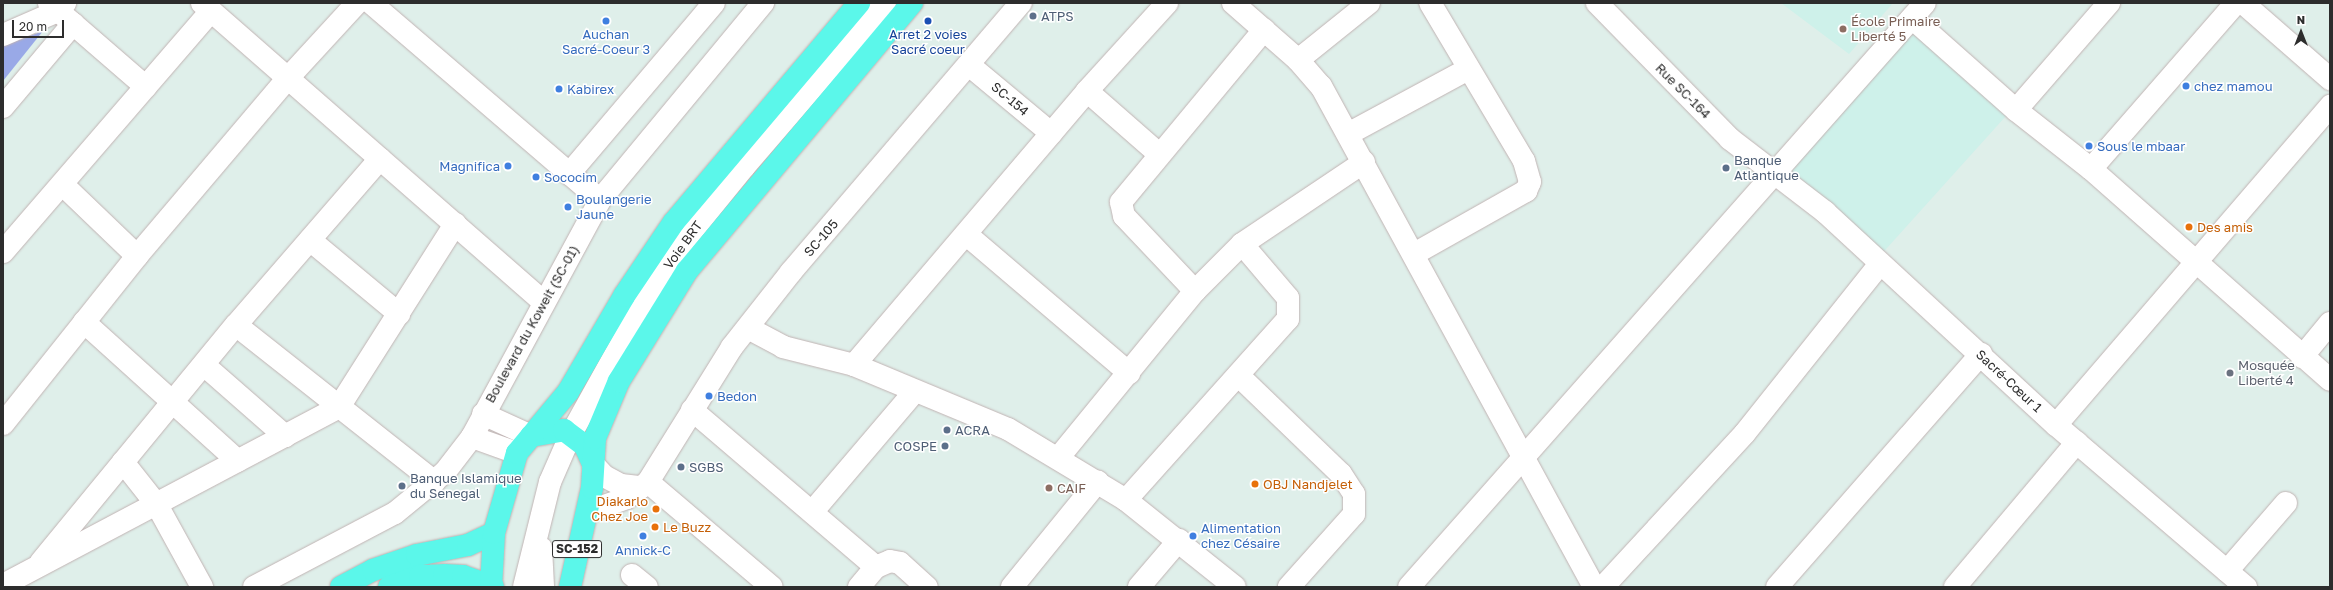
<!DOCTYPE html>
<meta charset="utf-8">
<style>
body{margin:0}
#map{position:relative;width:2333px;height:590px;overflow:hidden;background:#dfefea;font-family:"Golos Text",sans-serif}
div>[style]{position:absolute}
.education>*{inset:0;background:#cef1ea;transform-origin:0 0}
.green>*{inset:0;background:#99a9e7}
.roads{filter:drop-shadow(0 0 1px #c1b3b3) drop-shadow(0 0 1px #c1b3b3)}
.minor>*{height:22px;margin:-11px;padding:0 11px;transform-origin:11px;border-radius:11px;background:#fff}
.major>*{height:22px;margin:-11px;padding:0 11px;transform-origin:11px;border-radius:11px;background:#5bf7ea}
.dots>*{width:11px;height:11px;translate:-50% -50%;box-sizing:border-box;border:2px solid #fff;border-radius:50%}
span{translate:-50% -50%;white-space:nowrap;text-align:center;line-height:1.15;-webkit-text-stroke:3px #fff;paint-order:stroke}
.shield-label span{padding:1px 3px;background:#fff;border:1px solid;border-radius:3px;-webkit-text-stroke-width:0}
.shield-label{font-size:12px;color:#2d2d2d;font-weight:700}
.service-label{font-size:13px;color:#4e5e75}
.left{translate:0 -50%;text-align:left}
.right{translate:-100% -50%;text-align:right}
.education-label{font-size:13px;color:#785e54}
.shop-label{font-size:13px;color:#366cbe}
.transit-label{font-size:13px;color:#164399}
.street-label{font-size:13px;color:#2d2d2d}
.food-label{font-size:13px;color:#c56008}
.worship-label{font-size:13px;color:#5b616d}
.frame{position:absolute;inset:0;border:4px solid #2d2d2d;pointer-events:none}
.north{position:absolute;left:2281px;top:12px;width:40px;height:40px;-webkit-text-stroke:3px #fff;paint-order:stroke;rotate:0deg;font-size:11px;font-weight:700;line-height:16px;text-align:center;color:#2d2d2d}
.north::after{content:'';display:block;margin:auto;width:14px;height:18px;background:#2d2d2d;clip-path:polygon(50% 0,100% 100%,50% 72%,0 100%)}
.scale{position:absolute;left:12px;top:20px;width:52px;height:18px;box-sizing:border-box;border:2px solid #2d2d2d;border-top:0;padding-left:5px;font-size:12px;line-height:14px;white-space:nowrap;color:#2d2d2d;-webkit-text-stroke:3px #fff;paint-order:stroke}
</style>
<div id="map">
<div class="education">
<div style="clip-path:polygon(1781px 3px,1893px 3px,1849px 54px)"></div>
<div style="left:1916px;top:29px;width:125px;height:194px;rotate:42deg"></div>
</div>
<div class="green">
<div style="clip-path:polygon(43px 31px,3px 81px,3px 46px)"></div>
</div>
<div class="roads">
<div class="minor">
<div style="left:49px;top:3px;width:128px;rotate:40.9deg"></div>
<div style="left:202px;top:3px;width:453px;rotate:41.2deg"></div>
<div style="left:371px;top:3px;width:302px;rotate:40.7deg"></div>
<div style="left:1233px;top:3px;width:86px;rotate:41.2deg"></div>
<div style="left:1298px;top:60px;width:35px;rotate:49deg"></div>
<div style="left:1321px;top:86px;width:571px;rotate:61.41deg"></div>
<div style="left:1597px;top:3px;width:190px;rotate:45.6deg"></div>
<div style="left:1730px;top:139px;width:120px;rotate:37.5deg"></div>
<div style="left:1825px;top:212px;width:314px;rotate:42.7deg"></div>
<div style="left:2056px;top:425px;width:250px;rotate:40.5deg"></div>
<div style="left:2243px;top:3px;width:116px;rotate:41.1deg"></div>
<div style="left:1912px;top:18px;width:139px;rotate:41.5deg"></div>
<div style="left:2016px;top:110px;width:95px;rotate:38.2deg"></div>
<div style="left:2091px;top:169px;width:319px;rotate:41.4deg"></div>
<div style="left:3px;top:35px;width:60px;rotate:-23.6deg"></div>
<div style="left:58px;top:11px;width:11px;rotate:-49deg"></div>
<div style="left:1298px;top:60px;width:91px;rotate:-38.8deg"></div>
<div style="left:969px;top:65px;width:107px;rotate:39.7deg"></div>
<div style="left:1087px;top:91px;width:96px;rotate:41.2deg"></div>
<div style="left:3px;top:107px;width:109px;rotate:-49.9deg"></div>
<div style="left:2016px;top:110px;width:142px;rotate:-49deg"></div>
<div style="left:1348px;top:134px;width:136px;rotate:-28.4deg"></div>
<div style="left:2091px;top:169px;width:220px;rotate:-48.9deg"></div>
<div style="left:569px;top:174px;width:224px;rotate:-49.7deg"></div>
<div style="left:62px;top:184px;width:104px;rotate:43.8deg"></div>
<div style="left:967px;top:235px;width:213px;rotate:40.4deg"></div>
<div style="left:310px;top:240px;width:116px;rotate:39.7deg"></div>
<div style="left:3px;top:252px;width:318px;rotate:-49.2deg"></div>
<div style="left:1414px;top:254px;width:129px;rotate:-29.4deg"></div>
<div style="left:1526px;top:191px;width:10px;rotate:-66deg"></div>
<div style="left:1530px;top:182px;width:22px;rotate:-106deg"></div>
<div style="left:1524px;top:161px;width:184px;rotate:-120.7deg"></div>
<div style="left:1195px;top:291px;width:103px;rotate:-133.4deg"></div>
<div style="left:1124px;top:216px;width:14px;rotate:-102deg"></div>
<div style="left:1121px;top:202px;width:224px;rotate:-50.3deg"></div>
<div style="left:84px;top:322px;width:207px;rotate:42.1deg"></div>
<div style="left:236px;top:325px;width:253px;rotate:38.3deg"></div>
<div style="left:748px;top:328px;width:40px;rotate:28deg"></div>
<div style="left:783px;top:347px;width:73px;rotate:14.2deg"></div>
<div style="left:854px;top:365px;width:167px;rotate:22.6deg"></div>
<div style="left:1008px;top:429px;width:138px;rotate:31deg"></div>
<div style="left:1126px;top:500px;width:139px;rotate:38.6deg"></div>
<div style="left:2302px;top:357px;width:44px;rotate:-50.5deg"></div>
<div style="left:204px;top:365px;width:108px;rotate:41.2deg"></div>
<div style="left:854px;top:365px;width:360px;rotate:-49.6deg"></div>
<div style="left:1087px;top:91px;width:119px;rotate:-47.7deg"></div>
<div style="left:1239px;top:376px;width:141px;rotate:43.9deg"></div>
<div style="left:1341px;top:474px;width:24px;rotate:57deg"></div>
<div style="left:1354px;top:494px;width:20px;rotate:90deg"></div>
<div style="left:1354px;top:514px;width:98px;rotate:131.7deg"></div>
<div style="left:692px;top:410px;width:242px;rotate:40.5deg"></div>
<div style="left:483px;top:414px;width:53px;rotate:24.6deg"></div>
<div style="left:3px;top:424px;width:215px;rotate:-51.4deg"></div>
<div style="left:137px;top:256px;width:233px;rotate:-49.7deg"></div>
<div style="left:288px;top:78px;width:102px;rotate:-47.4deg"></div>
<div style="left:2056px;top:425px;width:421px;rotate:-49.3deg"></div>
<div style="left:472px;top:437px;width:48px;rotate:19.6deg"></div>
<div style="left:1059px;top:457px;width:215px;rotate:-50.7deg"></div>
<div style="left:1195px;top:291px;width:66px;rotate:-45deg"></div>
<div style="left:1242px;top:244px;width:147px;rotate:-33.9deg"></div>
<div style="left:123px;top:462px;width:55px;rotate:51.7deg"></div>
<div style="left:157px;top:505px;width:94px;rotate:61.2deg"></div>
<div style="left:593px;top:464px;width:16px;rotate:47deg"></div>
<div style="left:604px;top:476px;width:19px;rotate:28deg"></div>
<div style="left:621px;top:485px;width:20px;rotate:6deg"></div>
<div style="left:648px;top:482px;width:162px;rotate:40.3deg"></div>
<div style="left:1126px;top:500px;width:243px;rotate:-48.2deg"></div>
<div style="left:1288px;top:319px;width:21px;rotate:-90deg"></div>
<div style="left:1288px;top:298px;width:71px;rotate:-130.4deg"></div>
<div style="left:813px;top:511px;width:157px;rotate:-49.6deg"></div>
<div style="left:587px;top:512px;width:42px;rotate:-19.3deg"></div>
<div style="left:627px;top:498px;width:26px;rotate:-37deg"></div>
<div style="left:648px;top:482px;width:159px;rotate:-58.1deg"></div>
<div style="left:732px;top:347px;width:95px;rotate:-51.8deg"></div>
<div style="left:791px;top:272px;width:354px;rotate:-49.5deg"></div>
<div style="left:541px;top:548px;width:39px;rotate:87deg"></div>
<div style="left:41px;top:562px;width:307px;rotate:-50.6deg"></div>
<div style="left:236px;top:325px;width:220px;rotate:-49.1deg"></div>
<div style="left:2227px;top:571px;width:90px;rotate:-49.1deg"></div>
<div style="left:632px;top:575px;width:19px;rotate:39deg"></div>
<div style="left:3px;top:585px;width:380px;rotate:-27.9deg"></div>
<div style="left:339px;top:407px;width:217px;rotate:-57.6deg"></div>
<div style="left:254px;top:587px;width:159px;rotate:-27.7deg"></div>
<div style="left:395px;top:513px;width:65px;rotate:-39.4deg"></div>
<div style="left:445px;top:472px;width:44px;rotate:-52.4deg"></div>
<div style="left:472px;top:437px;width:269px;rotate:-61.6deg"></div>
<div style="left:600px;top:200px;width:256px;rotate:-50.4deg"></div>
<div style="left:524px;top:587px;width:108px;rotate:-76.1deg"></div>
<div style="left:550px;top:482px;width:52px;rotate:-66.4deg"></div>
<div style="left:571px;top:434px;width:165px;rotate:-60.9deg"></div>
<div style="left:651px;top:290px;width:58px;rotate:-56.3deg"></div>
<div style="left:683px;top:242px;width:97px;rotate:-50.9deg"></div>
<div style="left:744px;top:167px;width:216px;rotate:-49.3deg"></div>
<div style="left:859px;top:587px;width:26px;rotate:-50deg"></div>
<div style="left:876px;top:567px;width:15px;rotate:-23deg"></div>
<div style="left:890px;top:561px;width:10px;rotate:11deg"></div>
<div style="left:900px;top:563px;width:36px;rotate:42deg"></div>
<div style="left:1012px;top:587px;width:136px;rotate:-50.9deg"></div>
<div style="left:1139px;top:587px;width:62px;rotate:-49.6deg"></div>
<div style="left:1409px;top:587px;width:779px;rotate:-48.54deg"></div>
<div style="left:1603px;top:587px;width:209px;rotate:-47.3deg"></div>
<div style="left:1745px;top:433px;width:215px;rotate:-51.4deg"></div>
<div style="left:1777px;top:587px;width:310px;rotate:-48.8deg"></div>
<div style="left:1955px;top:587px;width:189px;rotate:-49.9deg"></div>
</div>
<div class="major">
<div style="left:531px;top:436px;width:34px;rotate:-10deg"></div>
<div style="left:564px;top:430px;width:26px;rotate:37deg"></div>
<div style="left:585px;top:446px;width:20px;rotate:66deg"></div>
<div style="left:341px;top:587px;width:36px;rotate:-28deg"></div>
<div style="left:373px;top:570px;width:46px;rotate:-18.8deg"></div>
<div style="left:417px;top:555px;width:52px;rotate:-11.1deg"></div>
<div style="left:468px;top:545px;width:29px;rotate:-25deg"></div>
<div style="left:389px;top:587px;width:33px;rotate:-20deg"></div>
<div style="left:420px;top:576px;width:24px;rotate:-2deg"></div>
<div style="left:444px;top:575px;width:19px;rotate:3deg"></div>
<div style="left:463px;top:576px;width:32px;rotate:20deg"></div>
<div style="left:491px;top:587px;width:54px;rotate:-86.8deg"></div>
<div style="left:494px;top:533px;width:83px;rotate:-74deg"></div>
<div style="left:517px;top:453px;width:80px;rotate:-50.1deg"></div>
<div style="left:568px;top:392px;width:111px;rotate:-59.7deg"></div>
<div style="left:624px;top:296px;width:89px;rotate:-56deg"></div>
<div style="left:674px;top:222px;width:287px;rotate:-49.8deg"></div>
<div style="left:570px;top:587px;width:101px;rotate:-77.5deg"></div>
<div style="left:592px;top:488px;width:50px;rotate:-86.6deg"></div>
<div style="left:595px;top:438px;width:62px;rotate:-67.2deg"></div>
<div style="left:619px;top:381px;width:129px;rotate:-58.3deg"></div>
<div style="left:687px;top:271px;width:350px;rotate:-50deg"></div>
</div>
</div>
<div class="dots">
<div style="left:1033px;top:16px;background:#5c6f8a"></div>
<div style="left:606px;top:21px;background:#3f7fe0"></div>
<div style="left:928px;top:21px;background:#1a4fb4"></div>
<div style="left:1843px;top:29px;background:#8d6e63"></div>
<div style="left:2186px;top:86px;background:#3f7fe0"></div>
<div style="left:559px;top:89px;background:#3f7fe0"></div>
<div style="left:2089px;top:146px;background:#3f7fe0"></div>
<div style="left:508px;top:166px;background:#3f7fe0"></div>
<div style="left:1726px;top:168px;background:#5c6f8a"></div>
<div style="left:536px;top:177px;background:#3f7fe0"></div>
<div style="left:568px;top:207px;background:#3f7fe0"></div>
<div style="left:2189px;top:227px;background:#e8710a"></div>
<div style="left:2230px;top:373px;background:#6b7280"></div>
<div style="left:709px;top:396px;background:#3f7fe0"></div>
<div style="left:947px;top:430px;background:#5c6f8a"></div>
<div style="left:945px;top:446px;background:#5c6f8a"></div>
<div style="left:681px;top:467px;background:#5c6f8a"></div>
<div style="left:1255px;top:484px;background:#e8710a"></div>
<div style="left:402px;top:486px;background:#5c6f8a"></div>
<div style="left:1049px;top:488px;background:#8d6e63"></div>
<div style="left:656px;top:509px;background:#e8710a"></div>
<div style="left:655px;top:527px;background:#e8710a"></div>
<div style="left:643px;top:536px;background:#3f7fe0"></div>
<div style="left:1193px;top:536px;background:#3f7fe0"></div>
</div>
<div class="shield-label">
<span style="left:577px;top:549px">SC-152</span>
</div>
<div class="service-label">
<span class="left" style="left:1041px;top:16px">ATPS</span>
<span class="left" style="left:1734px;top:168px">Banque<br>Atlantique</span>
<span class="left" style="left:955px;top:430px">ACRA</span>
<span class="right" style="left:937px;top:446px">COSPE</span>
<span class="left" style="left:689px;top:467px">SGBS</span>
<span class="left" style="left:410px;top:486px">Banque Islamique<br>du Senegal</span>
</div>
<div class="education-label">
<span class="left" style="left:1851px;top:29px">École Primaire<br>Liberté 5</span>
<span class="left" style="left:1057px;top:488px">CAIF</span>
</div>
<div class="shop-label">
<span style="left:606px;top:42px">Auchan<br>Sacré-Coeur 3</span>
<span class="left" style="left:2194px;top:86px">chez mamou</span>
<span class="left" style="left:567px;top:89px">Kabirex</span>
<span class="left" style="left:2097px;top:146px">Sous le mbaar</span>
<span class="right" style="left:500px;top:166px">Magnifica</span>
<span class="left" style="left:544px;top:177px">Sococim</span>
<span class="left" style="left:576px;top:207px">Boulangerie<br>Jaune</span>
<span class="left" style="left:717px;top:396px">Bedon</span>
<span class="left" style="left:1201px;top:536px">Alimentation<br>chez Césaire</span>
<span style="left:643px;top:550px">Annick-C</span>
</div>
<div class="transit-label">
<span style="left:928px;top:42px">Arret 2 voies<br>Sacré coeur</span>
</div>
<div class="street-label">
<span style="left:1683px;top:91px;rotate:45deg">Rue SC-164</span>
<span style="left:1010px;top:99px;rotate:40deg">SC-154</span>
<span style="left:821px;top:238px;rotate:-49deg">SC-105</span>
<span style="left:683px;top:245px;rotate:-54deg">Voie BRT</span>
<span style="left:532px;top:324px;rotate:-61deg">Boulevard du Koweit (SC-01)</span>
<span style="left:2009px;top:381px;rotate:43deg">Sacré-Cœur 1</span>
</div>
<div class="food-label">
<span class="left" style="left:2197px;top:227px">Des amis</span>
<span class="left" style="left:1263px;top:484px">OBJ Nandjelet</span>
<span class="right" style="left:648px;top:509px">Diakarlo<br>Chez Joe</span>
<span class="left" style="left:663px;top:527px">Le Buzz</span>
</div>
<div class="worship-label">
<span class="left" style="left:2238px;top:373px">Mosquée<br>Liberté 4</span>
</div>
<div class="frame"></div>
<div class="north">N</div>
<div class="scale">20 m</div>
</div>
